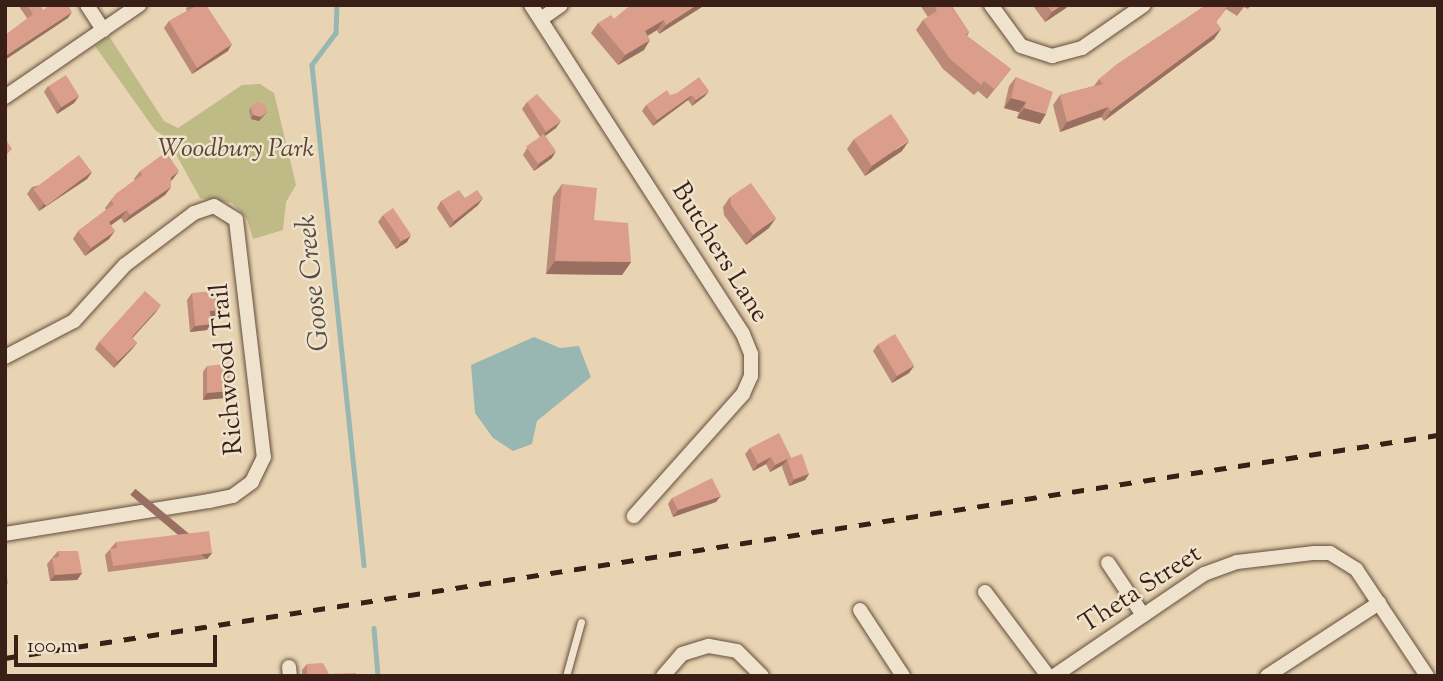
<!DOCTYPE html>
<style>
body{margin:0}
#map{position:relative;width:1443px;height:681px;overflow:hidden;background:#e8d4b2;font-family:"Sorts Mill Goudy",serif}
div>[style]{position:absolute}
.green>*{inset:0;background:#bebb87}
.water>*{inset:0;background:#98b7b2}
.stream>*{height:4.5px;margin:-2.25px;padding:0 2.25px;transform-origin:2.25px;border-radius:2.25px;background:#98b7b2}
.roads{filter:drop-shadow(0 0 2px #654c3c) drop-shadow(0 0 2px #654c3c)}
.lane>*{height:7px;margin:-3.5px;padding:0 3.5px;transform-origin:3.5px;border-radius:3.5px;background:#f0e3cd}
.street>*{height:14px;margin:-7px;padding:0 7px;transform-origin:7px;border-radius:7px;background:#f0e3cd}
.rail>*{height:4.5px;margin-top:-2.25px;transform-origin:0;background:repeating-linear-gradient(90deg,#391f15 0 12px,transparent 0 24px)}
.wall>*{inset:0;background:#bc8877}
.shaded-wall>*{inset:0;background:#996f61;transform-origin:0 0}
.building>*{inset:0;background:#db9e8a;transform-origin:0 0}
span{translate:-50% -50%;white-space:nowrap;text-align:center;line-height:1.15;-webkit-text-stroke:5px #f0e3cd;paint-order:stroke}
.park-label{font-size:26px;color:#5a4632;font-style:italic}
.street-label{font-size:26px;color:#391f15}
.water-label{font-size:28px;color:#564d44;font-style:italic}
.frame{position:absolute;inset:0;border:7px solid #391f15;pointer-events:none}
.scale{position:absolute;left:14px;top:635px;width:203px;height:32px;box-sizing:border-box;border:4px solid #391f15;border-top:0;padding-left:9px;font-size:21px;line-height:24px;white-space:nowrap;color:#391f15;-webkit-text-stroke:5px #f0e3cd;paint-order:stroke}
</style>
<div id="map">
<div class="green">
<div style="clip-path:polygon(109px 36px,164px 121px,178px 128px,242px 85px,260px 84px,274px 93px,296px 185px,286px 202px,283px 230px,253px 239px,247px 219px,232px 203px,200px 198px,167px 138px,155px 130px,95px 46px)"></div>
</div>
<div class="water">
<div style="clip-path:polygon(534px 337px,560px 348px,579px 346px,591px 377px,537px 421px,532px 444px,513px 451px,493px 438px,475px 413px,471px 365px)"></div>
</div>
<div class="stream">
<div style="left:337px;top:5px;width:28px;rotate:92deg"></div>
<div style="left:336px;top:33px;width:40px;rotate:127deg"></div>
<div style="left:312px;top:65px;width:503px;rotate:84.06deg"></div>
<div style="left:374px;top:628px;width:48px;rotate:85.2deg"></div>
</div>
<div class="roads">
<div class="lane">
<div style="left:566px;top:676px;width:56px;rotate:-74.5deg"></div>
</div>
<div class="street">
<div style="left:87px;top:5px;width:30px;rotate:57deg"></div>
<div style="left:531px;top:5px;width:391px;rotate:57.2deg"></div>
<div style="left:743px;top:334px;width:22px;rotate:68deg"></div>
<div style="left:751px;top:354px;width:22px;rotate:90deg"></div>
<div style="left:751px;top:376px;width:20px;rotate:114deg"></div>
<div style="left:743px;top:394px;width:164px;rotate:131.8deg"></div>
<div style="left:991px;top:5px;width:51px;rotate:53.8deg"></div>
<div style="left:1021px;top:46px;width:33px;rotate:18deg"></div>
<div style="left:1052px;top:56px;width:31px;rotate:-15deg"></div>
<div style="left:1082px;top:48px;width:75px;rotate:-34.7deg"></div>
<div style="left:541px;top:19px;width:24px;rotate:-35deg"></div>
<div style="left:5px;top:97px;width:163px;rotate:-34.5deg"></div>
<div style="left:5px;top:357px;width:78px;rotate:-27.6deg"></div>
<div style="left:74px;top:321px;width:76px;rotate:-47.7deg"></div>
<div style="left:125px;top:265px;width:86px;rotate:-37deg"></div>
<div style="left:194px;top:213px;width:21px;rotate:-19deg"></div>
<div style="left:214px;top:206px;width:26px;rotate:32deg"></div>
<div style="left:236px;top:220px;width:239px;rotate:83.3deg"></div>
<div style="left:264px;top:457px;width:28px;rotate:116deg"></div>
<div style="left:252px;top:482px;width:24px;rotate:144deg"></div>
<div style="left:233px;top:496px;width:25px;rotate:168deg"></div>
<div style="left:209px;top:501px;width:207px;rotate:170.8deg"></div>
<div style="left:1108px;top:563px;width:63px;rotate:56.1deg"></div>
<div style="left:985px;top:592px;width:105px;rotate:53.1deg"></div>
<div style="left:860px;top:610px;width:79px;rotate:56.9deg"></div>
<div style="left:289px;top:667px;width:9px;rotate:84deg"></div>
<div style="left:663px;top:676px;width:29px;rotate:-49deg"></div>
<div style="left:682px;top:654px;width:28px;rotate:-17deg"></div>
<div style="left:709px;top:646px;width:28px;rotate:10deg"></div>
<div style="left:737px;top:651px;width:35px;rotate:45deg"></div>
<div style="left:1054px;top:676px;width:181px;rotate:-34.2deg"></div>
<div style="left:1204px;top:574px;width:35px;rotate:-20deg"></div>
<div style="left:1237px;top:562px;width:78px;rotate:-6.7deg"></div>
<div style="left:1314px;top:553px;width:16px"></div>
<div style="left:1330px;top:553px;width:31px;rotate:32deg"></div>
<div style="left:1356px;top:569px;width:128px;rotate:56.4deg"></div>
<div style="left:1267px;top:676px;width:134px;rotate:-33.1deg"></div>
</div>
</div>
<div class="rail">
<div style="left:5px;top:658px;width:1450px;rotate:-8.85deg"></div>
</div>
<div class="wall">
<div style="clip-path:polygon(18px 5px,40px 5px,43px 10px,68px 18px,27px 18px)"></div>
<div style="clip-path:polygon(189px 5px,206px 5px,228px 51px,192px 74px,164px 28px,169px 21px,187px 11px,186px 9px)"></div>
<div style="clip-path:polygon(631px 5px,705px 5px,659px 34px,657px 30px,648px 36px,644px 50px,618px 65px,591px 33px,598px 23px,614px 19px)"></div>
<div style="clip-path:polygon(920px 5px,951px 5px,969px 32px,967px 36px,1011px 69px,987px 99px,978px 91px,974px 95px,943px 69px,916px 30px,923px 20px,928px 17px)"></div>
<div style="clip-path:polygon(1035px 5px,1068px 5px,1066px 8px,1045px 22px,1034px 7px)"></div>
<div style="clip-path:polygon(1206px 5px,1251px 5px,1248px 9px,1244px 7px,1237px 16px,1226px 9px,1216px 22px,1221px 29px,1214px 39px,1104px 121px,1101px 117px,1060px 132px,1053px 105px,1060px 95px,1094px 86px,1099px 79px)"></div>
<div style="clip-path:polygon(1016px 77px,1040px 124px,1017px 118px,1019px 112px,1004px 108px,1009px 86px)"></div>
<div style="clip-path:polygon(48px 86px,79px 96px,74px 103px,57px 114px,44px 92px)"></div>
<div style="clip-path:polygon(670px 95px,705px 96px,692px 106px,688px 100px,653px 126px,642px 111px,646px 105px)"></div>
<div style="clip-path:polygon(527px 102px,556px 128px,545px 136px,552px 158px,534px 171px,523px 155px,527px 148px,540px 137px,522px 109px)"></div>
<div style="clip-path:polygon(251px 107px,264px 115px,259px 121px,251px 119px,249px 111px)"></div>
<div style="clip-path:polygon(854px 139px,902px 151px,865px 176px,847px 149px)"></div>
<div style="clip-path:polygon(140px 171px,173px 179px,171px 181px,171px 187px,165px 195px,124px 223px,121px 218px,111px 225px,109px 239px,85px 256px,73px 239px,78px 231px,106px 210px,105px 208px,116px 194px,135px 180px,134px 179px)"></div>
<div style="clip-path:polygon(92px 172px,87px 179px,39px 211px,27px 194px,32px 187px)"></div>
<div style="clip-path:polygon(562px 184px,631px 262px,622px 275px,546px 274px,553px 197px)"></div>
<div style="clip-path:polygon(730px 197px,769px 228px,746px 245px,724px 215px,723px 207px)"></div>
<div style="clip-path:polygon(465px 198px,478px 205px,450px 228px,437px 208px,441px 201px)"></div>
<div style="clip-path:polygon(383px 215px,407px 242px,396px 249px,378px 222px)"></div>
<div style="clip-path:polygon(192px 293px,219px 316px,210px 317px,207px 330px,190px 332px,187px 300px)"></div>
<div style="clip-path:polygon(156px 312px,132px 338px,137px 343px,132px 349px,114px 368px,95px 349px,99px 342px)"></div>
<div style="clip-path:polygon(878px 344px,914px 366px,909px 373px,892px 383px,873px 351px)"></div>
<div style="clip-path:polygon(207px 366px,225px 371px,230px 391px,225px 398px,203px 400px,203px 372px)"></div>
<div style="clip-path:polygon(750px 448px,789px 459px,809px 474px,805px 480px,789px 486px,782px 467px,783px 465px,770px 472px,766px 464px,753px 471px,745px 454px)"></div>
<div style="clip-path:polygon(672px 498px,716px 502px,673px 517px,668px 504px)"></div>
<div style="clip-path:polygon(116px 542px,212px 553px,207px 559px,108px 572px,105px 555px)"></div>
<div style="clip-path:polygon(58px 551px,82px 573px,77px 580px,50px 581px,47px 564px)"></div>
<div style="clip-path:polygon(307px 664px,329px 674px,356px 676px,302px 676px,302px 670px)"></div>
</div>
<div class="shaded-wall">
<div style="clip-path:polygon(697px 5px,705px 5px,659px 34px,666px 25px)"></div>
<div style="clip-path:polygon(1062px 5px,1068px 5px,1066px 8px,1045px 22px,1052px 12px)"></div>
<div style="clip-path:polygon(72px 12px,68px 18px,5px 60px,5px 56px)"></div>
<div style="clip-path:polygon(664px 20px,657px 30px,638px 41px,645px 31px)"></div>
<div style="clip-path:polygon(1221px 29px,1214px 39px,1104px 121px,1111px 111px)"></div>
<div style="clip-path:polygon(650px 40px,644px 50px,618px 65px,625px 55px)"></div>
<div style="clip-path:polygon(232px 44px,228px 51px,192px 74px,197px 68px)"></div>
<div style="clip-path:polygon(709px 91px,705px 96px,692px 106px,696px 100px)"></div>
<div style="clip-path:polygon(692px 95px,688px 100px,653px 126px,657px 120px)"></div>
<div style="clip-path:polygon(79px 96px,74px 103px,57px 114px,61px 107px)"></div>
<div style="clip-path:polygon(1011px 98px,1026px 102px,1019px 112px,1004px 108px)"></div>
<div style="clip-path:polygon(1108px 107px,1101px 117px,1060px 132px,1067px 122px)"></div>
<div style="clip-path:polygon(1024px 108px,1046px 114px,1040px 124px,1017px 118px)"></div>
<div style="clip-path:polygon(267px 112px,259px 121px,251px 119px,253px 115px)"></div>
<div style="clip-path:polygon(561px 121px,556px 128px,541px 139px,546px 132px)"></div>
<div style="clip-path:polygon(909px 141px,902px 151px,865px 176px,872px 166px)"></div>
<div style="clip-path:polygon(556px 151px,552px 158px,534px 171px,539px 164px)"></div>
<div style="clip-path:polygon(179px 171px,173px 179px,165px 185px,171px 177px)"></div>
<div style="clip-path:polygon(92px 172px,87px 179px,39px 211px,44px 204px)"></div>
<div style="clip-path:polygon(171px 187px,165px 195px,124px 223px,130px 215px)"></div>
<div style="clip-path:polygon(483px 198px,478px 205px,450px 228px,454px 221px)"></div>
<div style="clip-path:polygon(127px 210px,121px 218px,104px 230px,109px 222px)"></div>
<div style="clip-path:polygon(776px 218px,769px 228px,746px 245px,753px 235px)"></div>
<div style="clip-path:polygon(115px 231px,109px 239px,85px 256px,91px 248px)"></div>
<div style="clip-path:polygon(411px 235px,407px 242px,396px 249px,401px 242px)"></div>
<div style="clip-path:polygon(555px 261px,631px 262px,622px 275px,546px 274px)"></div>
<div style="clip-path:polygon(161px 305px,156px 312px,127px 344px,132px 337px)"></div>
<div style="clip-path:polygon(224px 309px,219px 316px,205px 318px,210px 311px)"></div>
<div style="clip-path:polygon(211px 324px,207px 330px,190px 332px,195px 326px)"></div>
<div style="clip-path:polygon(137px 343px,132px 349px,114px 368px,118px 361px)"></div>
<div style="clip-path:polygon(914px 366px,909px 373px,892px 383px,897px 376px)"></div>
<div style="clip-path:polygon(230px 391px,225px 398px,203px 400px,207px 393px)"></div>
<div style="clip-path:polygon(771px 457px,766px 464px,753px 471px,758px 464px)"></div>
<div style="clip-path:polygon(791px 457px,787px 462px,787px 460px,783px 465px,770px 472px,775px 465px)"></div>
<div style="clip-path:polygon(809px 474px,805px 480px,789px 486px,794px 480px)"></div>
<div style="clip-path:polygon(721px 496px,716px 502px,673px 517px,678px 510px)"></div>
<div style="left:212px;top:553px;width:8px;height:100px;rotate:130deg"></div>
<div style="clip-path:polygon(82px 573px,77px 580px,50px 581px,55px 575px)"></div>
</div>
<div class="building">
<div style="clip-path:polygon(27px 5px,40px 5px,43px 10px,50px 5px,68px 5px,72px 12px,5px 56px,5px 35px,33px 14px)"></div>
<div style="clip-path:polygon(193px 5px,206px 5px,232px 44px,197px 68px,169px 21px,194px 7px)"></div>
<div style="clip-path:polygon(631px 5px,697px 5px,666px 25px,664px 20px,645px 31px,650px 40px,625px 55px,598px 23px,611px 15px,614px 19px)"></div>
<div style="clip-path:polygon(934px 5px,950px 5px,969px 32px,965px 35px,1011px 69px,994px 89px,984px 81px,981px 85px,950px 59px,923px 20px,937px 11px)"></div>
<div style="clip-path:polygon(1047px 5px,1062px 5px,1052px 12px)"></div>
<div style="clip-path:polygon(1206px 5px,1228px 5px,1216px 22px,1221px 29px,1111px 111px,1108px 107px,1067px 122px,1060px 95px,1103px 84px,1099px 79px,1117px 64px)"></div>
<div style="left:66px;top:75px;width:25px;height:21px;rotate:58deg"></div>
<div style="clip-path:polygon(699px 77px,709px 91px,696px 100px,692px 95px,657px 120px,646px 105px,667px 90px,670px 95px,677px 93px)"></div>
<div style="clip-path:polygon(1016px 77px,1053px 92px,1046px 114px,1024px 108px,1026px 102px,1011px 98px)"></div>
<div style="clip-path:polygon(537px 94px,561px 121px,546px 132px,527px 102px)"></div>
<div style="clip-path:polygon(256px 102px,265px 104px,267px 112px,261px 117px,253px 115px,251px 107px)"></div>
<div style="left:891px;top:114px;width:32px;height:45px;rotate:56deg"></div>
<div style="left:544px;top:134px;width:21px;height:22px;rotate:55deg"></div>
<div style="clip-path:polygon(5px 138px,12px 149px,5px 156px)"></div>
<div style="clip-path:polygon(166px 152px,179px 171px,171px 177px,171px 187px,130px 215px,127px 210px,109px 222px,115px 231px,91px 248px,78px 231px,114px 204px,111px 200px,116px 194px,142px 175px,140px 171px)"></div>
<div style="left:79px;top:155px;width:21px;height:57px;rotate:53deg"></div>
<div style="clip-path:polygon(751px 183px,776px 218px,753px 235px,731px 205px,730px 197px)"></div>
<div style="clip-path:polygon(562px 184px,597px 188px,594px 220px,628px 223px,631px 262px,555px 261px)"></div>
<div style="clip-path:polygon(459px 190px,465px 198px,477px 190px,483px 198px,454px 221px,441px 201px)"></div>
<div style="left:393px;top:208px;width:32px;height:12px;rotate:56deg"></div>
<div style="clip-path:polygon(222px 290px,224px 309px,210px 311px,211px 324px,195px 326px,192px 293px)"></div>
<div style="clip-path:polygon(145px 291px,161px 305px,132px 337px,137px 343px,118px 361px,99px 342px)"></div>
<div style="left:895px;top:334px;width:37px;height:20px;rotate:59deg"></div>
<div style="clip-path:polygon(224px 364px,225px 371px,230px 371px,230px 391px,207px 393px,207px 366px)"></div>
<div style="clip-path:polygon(779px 433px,791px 457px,775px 465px,771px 457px,758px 464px,750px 448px)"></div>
<div style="left:802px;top:454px;width:21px;height:16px;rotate:71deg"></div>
<div style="clip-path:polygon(712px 478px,721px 496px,678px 510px,672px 498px)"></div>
<div style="clip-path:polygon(209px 531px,212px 553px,113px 566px,110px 549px,117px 548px,116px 542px)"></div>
<div style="clip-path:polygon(58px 551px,78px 551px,82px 573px,55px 575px,52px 558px,59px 557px)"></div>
<div style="clip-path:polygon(5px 563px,8px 584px,5px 584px)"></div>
<div style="clip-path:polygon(323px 663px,329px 674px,356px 673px,356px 676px,307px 676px,307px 664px)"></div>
</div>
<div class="park-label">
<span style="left:236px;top:150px">Woodbury Park</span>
</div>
<div class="street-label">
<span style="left:719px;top:253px;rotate:58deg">Butchers Lane</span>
<span style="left:228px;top:369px;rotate:-95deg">Richwood Trail</span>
<span style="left:1141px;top:590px;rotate:-33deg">Theta Street</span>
</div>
<div class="water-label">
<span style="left:314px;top:283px;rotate:-96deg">Goose Creek</span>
</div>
<div class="frame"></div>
<div class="scale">100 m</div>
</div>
